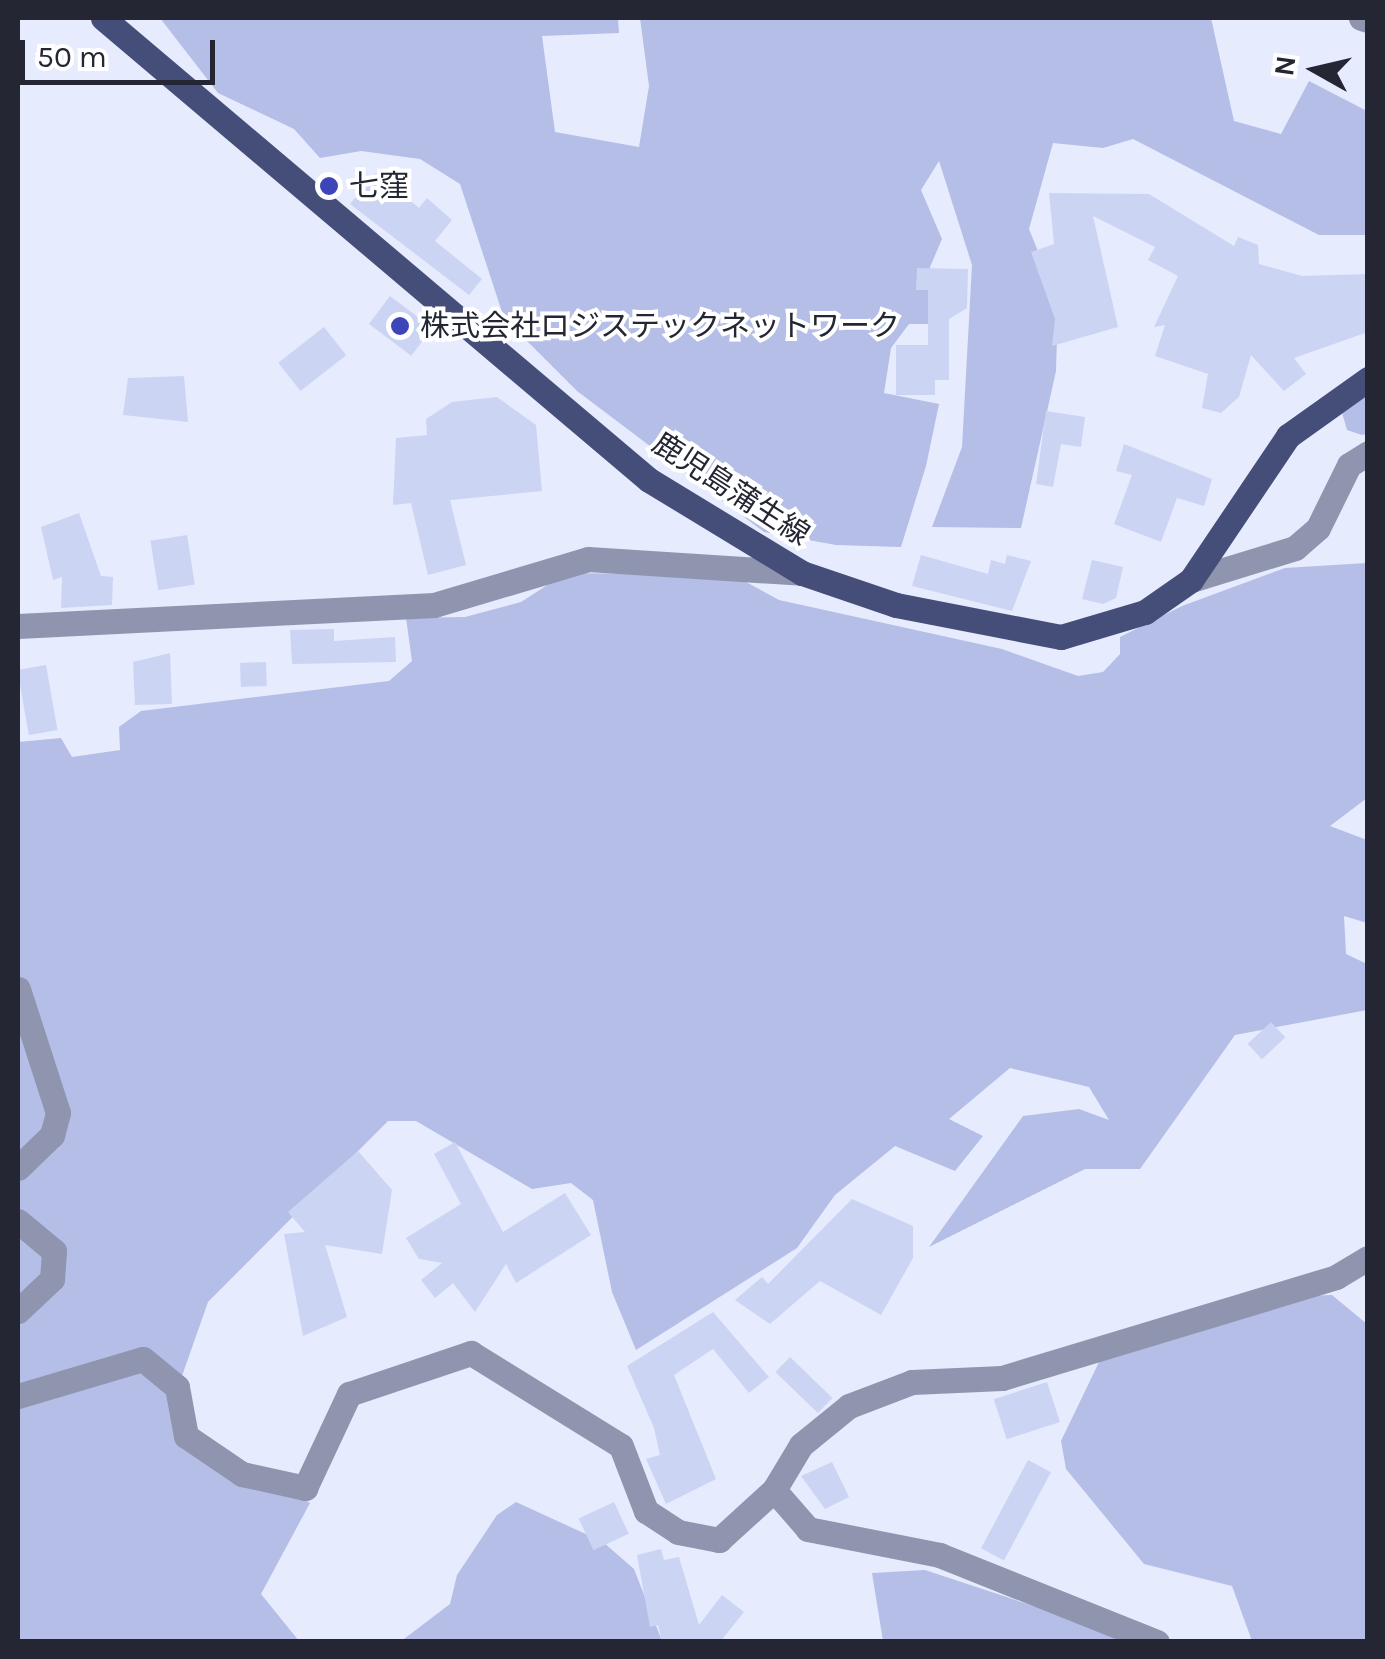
<!DOCTYPE html>
<meta charset="utf-8">
<style>
body{margin:0}
#map{position:relative;width:1385px;height:1659px;overflow:hidden;background:#e6ebfe;font-family:Karla,"Noto Sans JP",sans-serif}
div>[style]{position:absolute}
.green>*{inset:0;background:#b4bee7}
.building>*{inset:0;background:#ccd4f3;transform-origin:0 0}
.street>*{height:25px;margin:-12.5px;padding:0 12.5px;transform-origin:12.5px;border-radius:12.5px;background:#8f95ae}
.primary>*{height:25px;margin:-12.5px;padding:0 12.5px;transform-origin:12.5px;border-radius:12.5px;background:#454e78}
.dots>*{width:28px;height:28px;translate:-50% -50%;box-sizing:border-box;border:5px solid #fff;border-radius:50%}
span{translate:-50% -50%;white-space:nowrap;text-align:center;line-height:1.15;-webkit-text-stroke:8px #fff;paint-order:stroke}
.poi-label{font-size:30px;color:#242733}
.left{translate:0 -50%;text-align:left}
.street-label{font-size:30px;color:#242733}
.frame{position:absolute;inset:0;border:20px solid #242733;pointer-events:none}
.north{position:absolute;left:1265px;top:20px;width:100px;height:100px;-webkit-text-stroke:8px #fff;paint-order:stroke;rotate:278deg;font-size:28px;font-weight:700;line-height:40px;text-align:center;color:#242733}
.north::after{content:'';display:block;margin:auto;width:35px;height:45px;background:#242733;clip-path:polygon(50% 0,100% 100%,50% 72%,0 100%)}
.scale{position:absolute;left:20px;top:40px;width:195px;height:45px;box-sizing:border-box;border:5px solid #242733;border-top:0;padding-left:12px;font-size:30px;line-height:35px;white-space:nowrap;color:#242733;-webkit-text-stroke:8px #fff;paint-order:stroke}
</style>
<div id="map">
<div class="green">
<div style="clip-path:polygon(160px 18px,618px 18px,619px 33px,542px 36px,555px 132px,639px 147px,649px 86px,640px 18px,1211px 18px,1234px 121px,1281px 134px,1309px 81px,1367px 111px,1367px 235px,1319px 235px,1133px 139px,1103px 148px,1053px 143px,1029px 229px,1058px 301px,1056px 371px,1021px 528px,932px 527px,962px 447px,972px 265px,939px 161px,921px 190px,942px 239px,930px 267px,932px 324px,909px 324px,891px 348px,884px 393px,939px 404px,926px 466px,901px 547px,836px 545px,764px 532px,577px 391px,504px 318px,460px 184px,420px 159px,361px 151px,320px 158px,294px 129px,218px 93px)"></div>
<div style="clip-path:polygon(1367px 392px,1367px 434px,1362px 435px,1347px 430px,1341px 409px)"></div>
<div style="clip-path:polygon(1367px 563px,1367px 798px,1330px 826px,1367px 840px,1367px 923px,1344px 916px,1346px 954px,1367px 964px,1367px 1010px,1235px 1035px,1140px 1169px,1085px 1169px,929px 1247px,1023px 1116px,1079px 1109px,1109px 1120px,1089px 1087px,1010px 1068px,949px 1119px,983px 1136px,955px 1171px,895px 1146px,835px 1195px,797px 1248px,636px 1350px,612px 1292px,593px 1200px,571px 1183px,532px 1189px,416px 1121px,388px 1121px,208px 1302px,170px 1410px,221px 1454px,310px 1503px,261px 1594px,299px 1641px,18px 1641px,18px 742px,61px 738px,72px 757px,120px 750px,119px 727px,141px 711px,389px 681px,412px 661px,406px 618px,465px 617px,521px 602px,566px 573px,733px 575px,779px 600px,1002px 649px,1078px 676px,1103px 672px,1120px 654px,1120px 637px,1182px 606px,1285px 568px)"></div>
<div style="clip-path:polygon(1332px 1295px,1367px 1324px,1367px 1641px,1252px 1641px,1232px 1586px,1144px 1564px,1066px 1469px,1061px 1441px,1100px 1360px,1277px 1297px)"></div>
<div style="clip-path:polygon(516px 1502px,603px 1542px,634px 1569px,662px 1641px,400px 1642px,450px 1604px,457px 1575px,497px 1515px)"></div>
<div style="clip-path:polygon(925px 1570px,1097px 1627px,1127px 1641px,883px 1641px,872px 1573px)"></div>
</div>
<div class="building">
<div style="clip-path:polygon(376px 173px,419px 208px,427px 198px,452px 220px,435px 241px,482px 279px,469px 295px,350px 204px)"></div>
<div style="clip-path:polygon(1049px 193px,1149px 194px,1234px 246px,1238px 237px,1258px 245px,1259px 264px,1302px 276px,1368px 274px,1368px 332px,1294px 358px,1306px 374px,1284px 391px,1251px 355px,1239px 397px,1221px 413px,1202px 408px,1208px 374px,1155px 356px,1165px 325px,1154px 327px,1178px 276px,1148px 260px,1155px 247px,1093px 216px,1118px 327px,1052px 346px,1055px 319px,1031px 252px,1054px 244px)"></div>
<div style="clip-path:polygon(917px 268px,968px 269px,967px 308px,949px 319px,949px 380px,935px 380px,935px 395px,896px 395px,896px 345px,928px 345px,928px 290px,916px 290px)"></div>
<div style="left:390px;top:296px;width:53px;height:35px;rotate:37deg"></div>
<div style="left:324px;top:327px;width:36px;height:58px;rotate:52deg"></div>
<div style="clip-path:polygon(184px 376px,188px 422px,123px 415px,128px 378px)"></div>
<div style="clip-path:polygon(497px 397px,536px 425px,542px 491px,450px 500px,466px 565px,428px 575px,411px 503px,393px 505px,396px 438px,427px 435px,426px 419px,452px 402px)"></div>
<div style="clip-path:polygon(1046px 411px,1085px 417px,1081px 447px,1061px 444px,1053px 487px,1036px 484px)"></div>
<div style="clip-path:polygon(1124px 444px,1212px 479px,1204px 506px,1177px 498px,1161px 542px,1114px 524px,1132px 475px,1116px 471px)"></div>
<div style="clip-path:polygon(79px 513px,101px 576px,113px 577px,112px 605px,61px 608px,62px 577px,53px 580px,41px 527px)"></div>
<div style="left:187px;top:535px;width:50px;height:37px;rotate:81deg"></div>
<div style="clip-path:polygon(921px 555px,988px 574px,991px 560px,1005px 564px,1007px 555px,1031px 561px,1012px 611px,912px 586px)"></div>
<div style="clip-path:polygon(1092px 560px,1123px 567px,1116px 598px,1103px 604px,1082px 599px)"></div>
<div style="clip-path:polygon(334px 629px,334px 641px,395px 637px,396px 662px,292px 664px,290px 630px)"></div>
<div style="clip-path:polygon(170px 653px,172px 704px,135px 705px,133px 662px)"></div>
<div style="left:266px;top:662px;width:24px;height:26px;rotate:88deg"></div>
<div style="left:46px;top:665px;width:66px;height:29px;rotate:80deg"></div>
<div style="left:1271px;top:1022px;width:21px;height:32px;rotate:47deg"></div>
<div style="clip-path:polygon(455px 1142px,503px 1232px,565px 1193px,591px 1235px,516px 1283px,506px 1264px,475px 1312px,453px 1283px,435px 1298px,421px 1280px,442px 1263px,419px 1259px,406px 1238px,461px 1204px,434px 1154px)"></div>
<div style="clip-path:polygon(358px 1151px,392px 1190px,382px 1254px,325px 1245px,347px 1317px,303px 1336px,284px 1234px,305px 1232px,288px 1212px)"></div>
<div style="clip-path:polygon(852px 1199px,913px 1226px,913px 1258px,881px 1315px,820px 1281px,770px 1324px,735px 1300px,762px 1277px,768px 1284px)"></div>
<div style="clip-path:polygon(713px 1312px,769px 1377px,749px 1393px,713px 1349px,674px 1375px,716px 1479px,666px 1504px,646px 1459px,660px 1455px,654px 1428px,627px 1366px)"></div>
<div style="left:790px;top:1357px;width:59px;height:21px;rotate:44deg"></div>
<div style="left:1047px;top:1382px;width:42px;height:56px;rotate:72deg"></div>
<div style="left:1028px;top:1460px;width:26px;height:100px;rotate:28deg"></div>
<div style="clip-path:polygon(832px 1462px,849px 1497px,825px 1509px,801px 1476px)"></div>
<div style="left:614px;top:1502px;width:35px;height:39px;rotate:65deg"></div>
<div style="clip-path:polygon(661px 1549px,664px 1560px,679px 1557px,699px 1625px,722px 1595px,744px 1612px,720px 1642px,662px 1642px,658px 1625px,650px 1627px,637px 1555px)"></div>
</div>
<div class="street">
<div style="left:1361px;top:18px;width:7px;rotate:16deg"></div>
<div style="left:1191px;top:580px;width:109px;rotate:-17.1deg"></div>
<div style="left:1295px;top:548px;width:30px;rotate:-41deg"></div>
<div style="left:1318px;top:528px;width:70px;rotate:-63.8deg"></div>
<div style="left:1349px;top:465px;width:22px;rotate:-32deg"></div>
<div style="left:18px;top:626px;width:417px;rotate:-2.9deg"></div>
<div style="left:434px;top:605px;width:161px;rotate:-16.6deg"></div>
<div style="left:588px;top:559px;width:214px;rotate:3.7deg"></div>
<div style="left:18px;top:989px;width:130px;rotate:72.1deg"></div>
<div style="left:58px;top:1113px;width:23px;rotate:105deg"></div>
<div style="left:52px;top:1135px;width:47px;rotate:135.9deg"></div>
<div style="left:18px;top:1221px;width:47px;rotate:39.8deg"></div>
<div style="left:54px;top:1251px;width:28px;rotate:94deg"></div>
<div style="left:52px;top:1279px;width:47px;rotate:136.7deg"></div>
<div style="left:18px;top:1396px;width:130px;rotate:-16.5deg"></div>
<div style="left:143px;top:1359px;width:44px;rotate:39.5deg"></div>
<div style="left:177px;top:1387px;width:50px;rotate:79.6deg"></div>
<div style="left:186px;top:1436px;width:68px;rotate:34.2deg"></div>
<div style="left:242px;top:1474px;width:65px;rotate:12.5deg"></div>
<div style="left:305px;top:1488px;width:104px;rotate:-64.9deg"></div>
<div style="left:349px;top:1394px;width:129px;rotate:-18.6deg"></div>
<div style="left:471px;top:1353px;width:176px;rotate:31.8deg"></div>
<div style="left:621px;top:1446px;width:70px;rotate:69deg"></div>
<div style="left:646px;top:1511px;width:38px;rotate:33deg"></div>
<div style="left:678px;top:1532px;width:42px;rotate:11deg"></div>
<div style="left:719px;top:1540px;width:74px;rotate:-42.3deg"></div>
<div style="left:1157px;top:1642px;width:234px;rotate:-158.2deg"></div>
<div style="left:940px;top:1555px;width:135px;rotate:-168.9deg"></div>
<div style="left:808px;top:1529px;width:52px;rotate:-131.1deg"></div>
<div style="left:774px;top:1490px;width:52px;rotate:-59deg"></div>
<div style="left:801px;top:1445px;width:62px;rotate:-39.1deg"></div>
<div style="left:849px;top:1406px;width:67px;rotate:-20.9deg"></div>
<div style="left:912px;top:1382px;width:90px;rotate:-2.5deg"></div>
<div style="left:1002px;top:1378px;width:349px;rotate:-16.8deg"></div>
<div style="left:1336px;top:1277px;width:37px;rotate:-31deg"></div>
</div>
<div class="primary">
<div style="left:103px;top:18px;width:715px;rotate:40.24deg"></div>
<div style="left:649px;top:480px;width:179px;rotate:31.3deg"></div>
<div style="left:802px;top:573px;width:99px;rotate:18.8deg"></div>
<div style="left:896px;top:605px;width:168px;rotate:11deg"></div>
<div style="left:1061px;top:637px;width:88px;rotate:-16.6deg"></div>
<div style="left:1145px;top:612px;width:56px;rotate:-34.8deg"></div>
<div style="left:1191px;top:580px;width:174px;rotate:-56deg"></div>
<div style="left:1288px;top:436px;width:98px;rotate:-35.5deg"></div>
</div>
<div class="dots">
<div style="left:329px;top:186px;background:#3e45b9"></div>
<div style="left:400px;top:326px;background:#3e45b9"></div>
</div>
<div class="poi-label">
<span class="left" style="left:349px;top:186px">七窪</span>
<span class="left" style="left:420px;top:326px">株式会社ロジステックネットワーク</span>
</div>
<div class="street-label">
<span style="left:731px;top:489px;rotate:33deg">鹿児島蒲生線</span>
</div>
<div class="frame"></div>
<div class="north">N</div>
<div class="scale">50 m</div>
</div>
